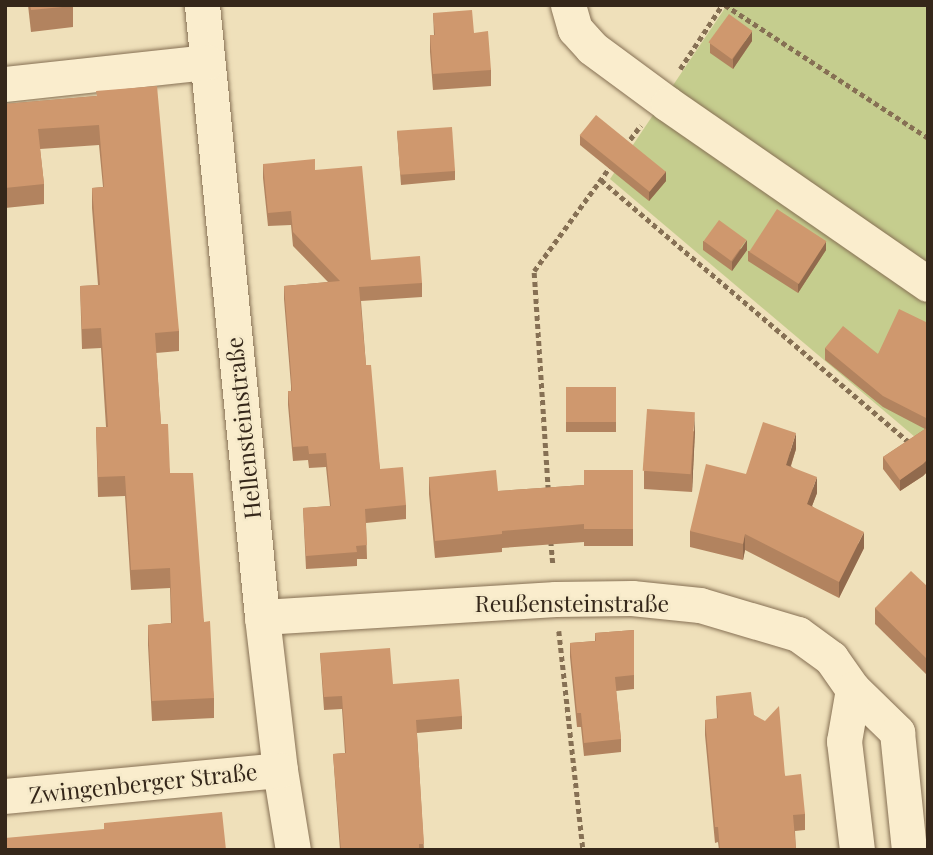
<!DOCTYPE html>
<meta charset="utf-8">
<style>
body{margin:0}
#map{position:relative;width:933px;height:855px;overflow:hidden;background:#efe0ba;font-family:"Playfair Display",serif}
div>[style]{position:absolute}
.green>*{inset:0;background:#c5cd8e}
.path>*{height:4.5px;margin-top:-2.25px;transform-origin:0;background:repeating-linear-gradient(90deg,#867054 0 5px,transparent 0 8.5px)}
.roads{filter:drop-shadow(0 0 2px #867054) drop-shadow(0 0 2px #867054)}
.minor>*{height:35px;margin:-17.5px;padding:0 17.5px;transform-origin:17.5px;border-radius:17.5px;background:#faedcd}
.wall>*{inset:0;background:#b2835f;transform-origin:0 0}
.shaded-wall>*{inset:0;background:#916a4d}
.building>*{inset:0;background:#cf986e;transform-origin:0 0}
span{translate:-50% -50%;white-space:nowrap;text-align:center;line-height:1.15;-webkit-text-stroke:5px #f6eaca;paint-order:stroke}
.street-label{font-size:23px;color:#35271a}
.frame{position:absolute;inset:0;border:7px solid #35271a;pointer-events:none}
</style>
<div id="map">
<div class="green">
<div style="clip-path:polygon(727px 5px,928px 5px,928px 448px,610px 179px)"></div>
</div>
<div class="path">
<div style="left:725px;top:5px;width:243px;rotate:33.2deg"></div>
<div style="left:680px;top:69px;width:77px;rotate:-56.7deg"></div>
<div style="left:625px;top:146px;width:26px;rotate:-53deg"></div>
<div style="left:601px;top:180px;width:409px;rotate:40.4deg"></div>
<div style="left:548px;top:490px;width:219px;rotate:-93.7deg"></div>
<div style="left:534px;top:271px;width:132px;rotate:-53.9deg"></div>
<div style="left:551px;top:541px;width:22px;rotate:85deg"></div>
<div style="left:559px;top:631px;width:220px;rotate:83.7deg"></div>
</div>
<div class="roads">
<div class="minor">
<div style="left:202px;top:5px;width:615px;rotate:84.4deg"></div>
<div style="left:262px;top:617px;width:154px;rotate:83.3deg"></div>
<div style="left:280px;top:770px;width:81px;rotate:80.8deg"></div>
<div style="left:568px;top:5px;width:25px;rotate:74deg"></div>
<div style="left:575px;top:29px;width:25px;rotate:48deg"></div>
<div style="left:592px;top:48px;width:94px;rotate:36.4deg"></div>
<div style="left:668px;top:104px;width:316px;rotate:34.7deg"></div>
<div style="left:5px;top:84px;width:203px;rotate:-6.2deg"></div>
<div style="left:262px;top:617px;width:294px;rotate:-3.5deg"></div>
<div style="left:555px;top:599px;width:77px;rotate:-0.7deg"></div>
<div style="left:632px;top:598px;width:68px;rotate:5.9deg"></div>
<div style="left:700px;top:605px;width:102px;rotate:16.5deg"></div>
<div style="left:798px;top:634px;width:41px;rotate:36deg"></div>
<div style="left:831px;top:658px;width:38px;rotate:55deg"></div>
<div style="left:853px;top:689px;width:62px;rotate:44.3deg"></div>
<div style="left:897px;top:732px;width:119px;rotate:84.2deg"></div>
<div style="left:853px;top:689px;width:53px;rotate:99.8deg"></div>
<div style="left:844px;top:741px;width:110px;rotate:83.2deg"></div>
<div style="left:5px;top:796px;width:276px;rotate:-5.4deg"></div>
</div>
</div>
<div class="wall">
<div style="clip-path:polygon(28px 5px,73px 5px,73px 27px,31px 32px)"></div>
<div style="clip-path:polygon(433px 13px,474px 33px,491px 70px,491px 86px,433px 90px,430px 52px,430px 35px,434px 35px)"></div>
<div style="clip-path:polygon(752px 41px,733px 69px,710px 53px,710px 43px)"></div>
<div style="clip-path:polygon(96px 96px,179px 331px,179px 351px,156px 353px,161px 424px,170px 473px,204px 622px,214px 698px,214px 718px,152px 721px,148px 645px,148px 625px,171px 623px,170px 588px,131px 590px,125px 496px,98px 497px,96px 427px,106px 427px,101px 348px,82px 349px,80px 286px,98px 285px,92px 208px,92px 188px,103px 187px,99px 145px,40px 149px,44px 184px,44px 204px,5px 208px,5px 104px)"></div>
<div style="clip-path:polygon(397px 131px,455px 171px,455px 180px,401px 185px)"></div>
<div style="clip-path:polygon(580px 135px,666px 181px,649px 201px,580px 145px)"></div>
<div style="clip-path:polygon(263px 164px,315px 170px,371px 260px,422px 283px,422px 297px,361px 301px,366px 365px,380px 469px,406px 505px,406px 519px,366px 523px,367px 559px,357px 559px,357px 566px,306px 569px,303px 508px,330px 506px,326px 467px,309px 468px,308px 460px,293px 461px,288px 405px,288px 391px,291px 391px,291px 386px,284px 299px,284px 286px,328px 282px,293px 246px,291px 225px,268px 226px,263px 178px)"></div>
<div style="clip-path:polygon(703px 241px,747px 250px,732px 271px,703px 250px)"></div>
<div style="clip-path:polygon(826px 250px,798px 293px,748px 261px,748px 251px)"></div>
<div style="clip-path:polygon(928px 323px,928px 471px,923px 476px,900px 491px,883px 469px,883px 457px,925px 429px,883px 407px,825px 360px,825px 348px,878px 354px)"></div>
<div style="left:566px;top:387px;width:50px;height:45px"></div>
<div style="clip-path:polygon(695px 430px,692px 492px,644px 489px,644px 471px)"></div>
<div style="clip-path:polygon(796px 449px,791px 466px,817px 493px,812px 506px,864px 548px,839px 598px,745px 550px,743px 560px,690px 547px,690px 531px,746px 474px)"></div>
<div style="clip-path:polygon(633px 470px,633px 546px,584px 546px,584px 542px,502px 548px,502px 552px,435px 558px,429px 494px,429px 477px,498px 491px,584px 485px)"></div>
<div style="clip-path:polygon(928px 587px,928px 676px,875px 624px,875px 608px)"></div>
<div style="clip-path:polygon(634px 630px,634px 689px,616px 691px,621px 739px,621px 752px,584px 756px,581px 727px,577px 727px,570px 657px,570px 643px,595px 641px,595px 633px)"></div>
<div style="clip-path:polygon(320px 653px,393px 684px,462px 716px,462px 729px,417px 733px,424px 850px,340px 850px,333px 754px,345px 753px,342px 709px,324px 710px)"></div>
<div style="clip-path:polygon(716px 696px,754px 715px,805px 814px,805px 830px,795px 831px,796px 850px,719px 850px,718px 842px,715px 843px,705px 735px,705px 720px,717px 719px)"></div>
</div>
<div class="shaded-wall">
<div style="clip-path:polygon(752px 31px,752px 41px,733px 69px,733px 59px)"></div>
<div style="clip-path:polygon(666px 171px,666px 181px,649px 201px,649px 192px)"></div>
<div style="clip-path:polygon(747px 240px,747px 250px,732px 271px,732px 262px)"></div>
<div style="clip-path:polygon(826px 241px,826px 250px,798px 293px,798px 283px)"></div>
<div style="clip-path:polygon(695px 412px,695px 430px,692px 492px,692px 473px)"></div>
<div style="clip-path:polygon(796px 433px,796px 449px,786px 480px,786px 465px)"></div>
<div style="clip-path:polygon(928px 459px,928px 471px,923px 476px,900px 491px,900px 480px)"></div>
<div style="clip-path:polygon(817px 477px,817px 493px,807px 519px,807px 504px)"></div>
<div style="clip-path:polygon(864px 532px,864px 548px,839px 598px,839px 582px)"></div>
<div style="clip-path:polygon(745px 534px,745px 550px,743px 560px,743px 544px)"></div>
</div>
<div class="building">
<div style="clip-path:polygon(30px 5px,73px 5px,73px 6px,31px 10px)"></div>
<div style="clip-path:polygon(472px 10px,474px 33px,488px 31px,491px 70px,433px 74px,430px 35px,435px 35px,433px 13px)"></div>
<div style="left:729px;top:14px;width:29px;height:35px;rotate:36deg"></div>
<div style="clip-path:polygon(157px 86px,179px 331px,155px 333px,161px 424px,168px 424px,170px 473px,193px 473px,204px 622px,210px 621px,214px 698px,152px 701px,148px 625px,172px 623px,170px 568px,131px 570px,125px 476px,98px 477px,96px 427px,108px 427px,101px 328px,82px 329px,80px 286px,100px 285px,92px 188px,104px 187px,99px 125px,38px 129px,44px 184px,5px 188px,5px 104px,97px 96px,96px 91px)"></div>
<div style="left:596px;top:115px;width:90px;height:26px;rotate:39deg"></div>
<div style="left:452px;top:127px;width:44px;height:55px;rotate:86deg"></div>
<div style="clip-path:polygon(315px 159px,315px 170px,362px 166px,371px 260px,420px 256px,422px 283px,359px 287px,366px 365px,371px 365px,380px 469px,403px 467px,406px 505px,365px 509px,367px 545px,356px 546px,357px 552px,306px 556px,303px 508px,331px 506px,326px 453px,309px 454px,308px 446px,293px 447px,288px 391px,292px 391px,291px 373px,284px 286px,340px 281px,293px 232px,291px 211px,268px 213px,263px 164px)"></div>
<div style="left:777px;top:209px;width:59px;height:51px;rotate:33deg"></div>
<div style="left:719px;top:220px;width:34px;height:26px;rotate:36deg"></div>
<div style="clip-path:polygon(899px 309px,928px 323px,928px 419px,883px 396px,825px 348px,843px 326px,878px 354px)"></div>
<div style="left:566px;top:387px;width:50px;height:35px"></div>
<div style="left:647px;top:409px;width:48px;height:62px;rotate:4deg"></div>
<div style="clip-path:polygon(763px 422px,796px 433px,786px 465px,817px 477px,807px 504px,864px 532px,839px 582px,745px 534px,743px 544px,690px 531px,706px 464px,746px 474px)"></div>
<div style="clip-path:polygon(928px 427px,928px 459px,923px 464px,900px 480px,883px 457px)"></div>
<div style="clip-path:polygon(496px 470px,498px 491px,584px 485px,584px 470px,633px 470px,633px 529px,584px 529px,584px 524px,502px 531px,502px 534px,435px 541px,429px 477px)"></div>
<div style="clip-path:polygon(911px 571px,928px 587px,928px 660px,875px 608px)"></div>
<div style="clip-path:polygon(634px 630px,634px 675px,615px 677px,621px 739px,584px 743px,581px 713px,577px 713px,570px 643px,596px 641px,595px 633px)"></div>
<div style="clip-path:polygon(390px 648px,393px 684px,459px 679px,462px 716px,416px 720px,424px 844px,419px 844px,419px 850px,341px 850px,333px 754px,346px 753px,342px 696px,324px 697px,320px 653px)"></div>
<div style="clip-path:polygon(751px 692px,754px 715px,765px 721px,779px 706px,785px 776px,801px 774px,805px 814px,793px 815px,796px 850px,720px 850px,718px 827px,715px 827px,705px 720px,718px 718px,716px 696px)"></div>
<div style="clip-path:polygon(222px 812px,226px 850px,5px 850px,5px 838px,104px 829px,104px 823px)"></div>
</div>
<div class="street-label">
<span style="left:243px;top:428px;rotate:-96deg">Hellensteinstraße</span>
<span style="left:572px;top:603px">Reußensteinstraße</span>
<span style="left:143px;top:783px;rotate:-6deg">Zwingenberger Straße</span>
</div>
<div class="frame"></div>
</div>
